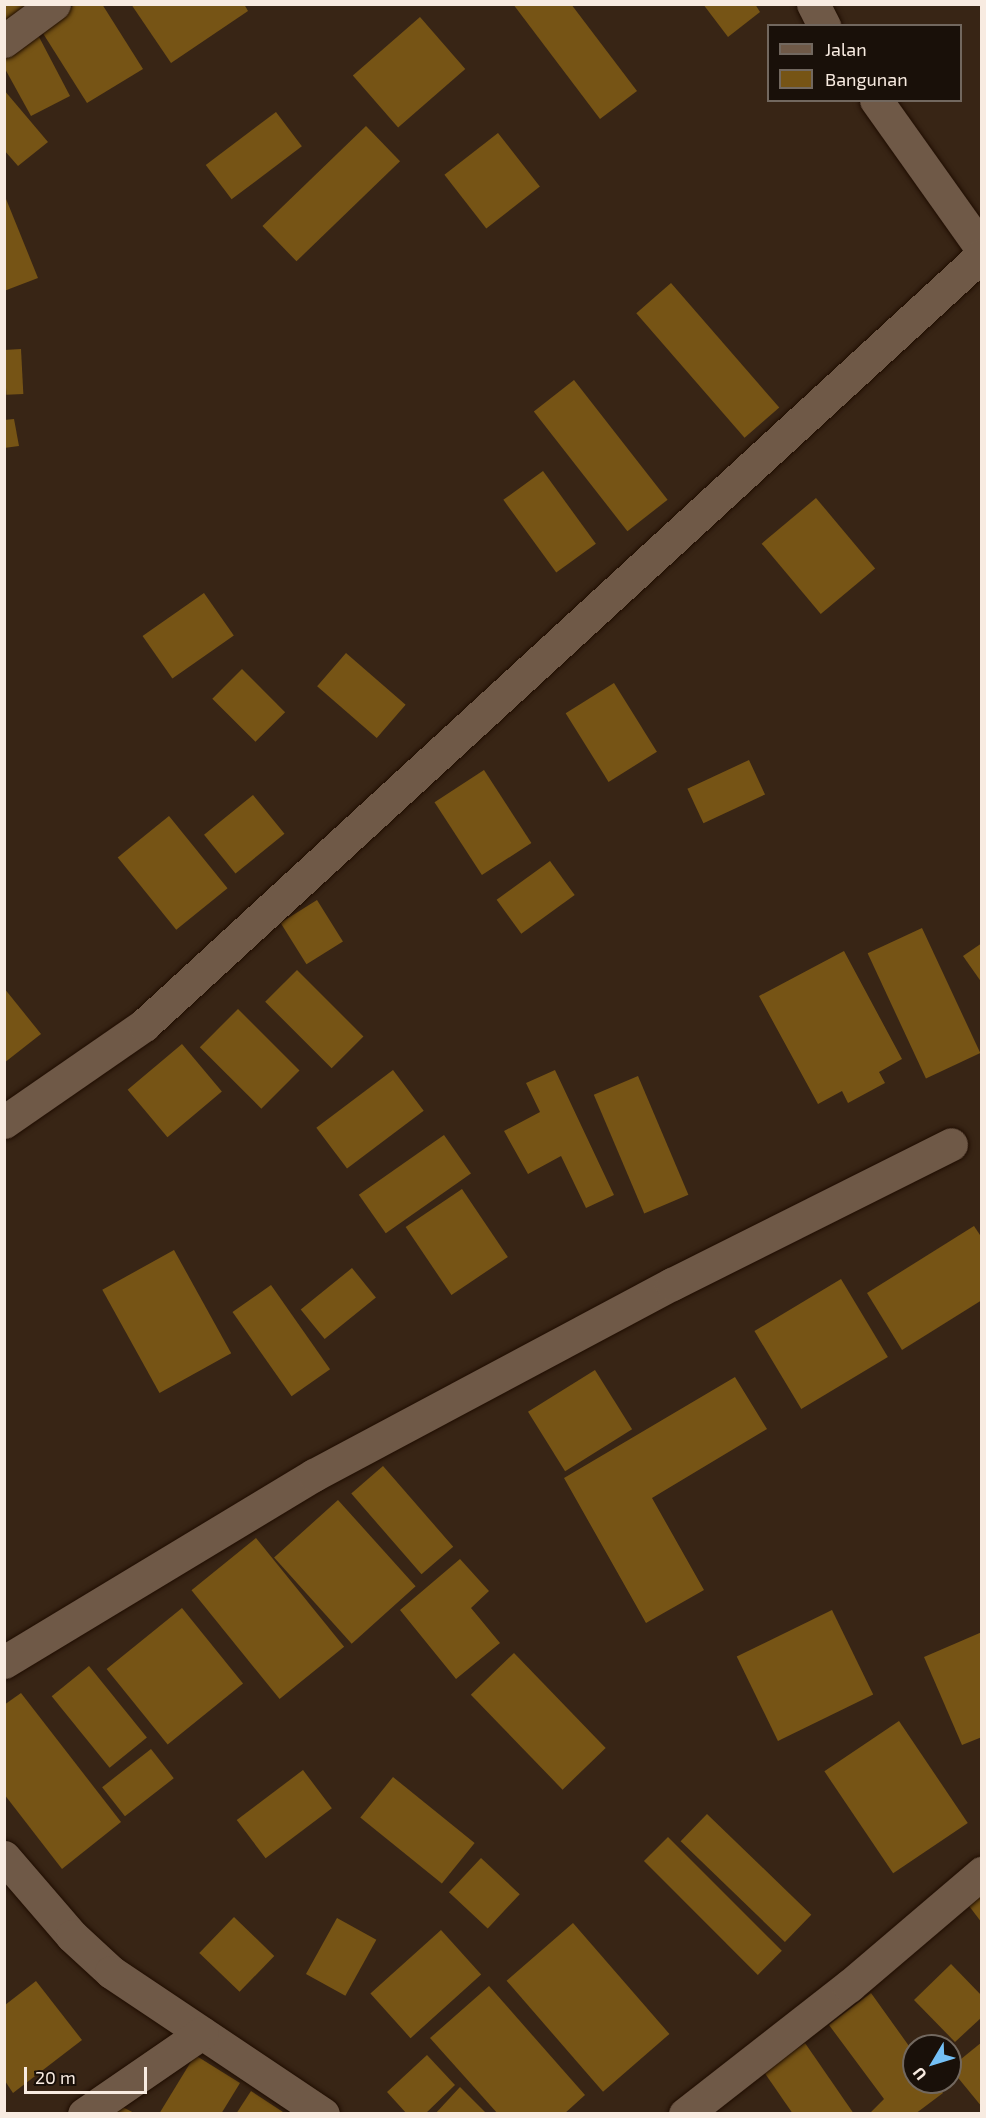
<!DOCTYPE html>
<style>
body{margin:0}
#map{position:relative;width:986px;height:2118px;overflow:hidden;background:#382515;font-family:"Exo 2",sans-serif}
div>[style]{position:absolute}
.building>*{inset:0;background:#765415;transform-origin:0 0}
.roads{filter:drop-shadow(0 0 2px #1f0d01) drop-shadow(0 0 2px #1f0d01)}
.minor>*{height:33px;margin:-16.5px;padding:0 16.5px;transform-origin:16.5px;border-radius:16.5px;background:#6f5947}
span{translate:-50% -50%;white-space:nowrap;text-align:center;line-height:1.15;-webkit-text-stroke:4.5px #191009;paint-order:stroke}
.frame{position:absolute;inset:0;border:6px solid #f8ebe1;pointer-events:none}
.legend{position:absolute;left:767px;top:24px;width:195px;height:78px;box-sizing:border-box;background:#191009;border:2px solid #72685f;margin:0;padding:8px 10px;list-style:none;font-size:18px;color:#f8ebe1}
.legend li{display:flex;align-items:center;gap:12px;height:30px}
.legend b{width:30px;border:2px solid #72685f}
.north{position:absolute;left:902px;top:2034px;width:60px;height:60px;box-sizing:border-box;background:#191009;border:2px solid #72685f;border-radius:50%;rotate:232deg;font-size:16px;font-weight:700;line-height:24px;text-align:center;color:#f8ebe1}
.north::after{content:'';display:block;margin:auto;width:21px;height:27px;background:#74c0f6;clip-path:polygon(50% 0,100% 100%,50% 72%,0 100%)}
.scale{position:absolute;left:24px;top:2067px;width:123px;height:27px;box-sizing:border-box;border:3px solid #f8ebe1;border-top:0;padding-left:8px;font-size:18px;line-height:21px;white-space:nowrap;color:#f8ebe1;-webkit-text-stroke:4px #191009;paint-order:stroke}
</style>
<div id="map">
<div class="building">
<div style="clip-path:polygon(4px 4px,43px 4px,4px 23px)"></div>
<div style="clip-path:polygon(76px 4px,102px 4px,143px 69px,87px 103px,39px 27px)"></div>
<div style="clip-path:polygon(131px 4px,244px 4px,248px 11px,171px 63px)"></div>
<div style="clip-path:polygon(513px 4px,571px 4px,637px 91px,600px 119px)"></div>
<div style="clip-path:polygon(703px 4px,755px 4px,760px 12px,728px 37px)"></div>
<div style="left:420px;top:17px;width:69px;height:89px;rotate:49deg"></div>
<div style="clip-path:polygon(38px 35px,70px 96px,31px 116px,4px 67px,4px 53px)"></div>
<div style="clip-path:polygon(4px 90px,48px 142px,18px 166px,4px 150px)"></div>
<div style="left:276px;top:112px;width:43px;height:88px;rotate:53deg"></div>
<div style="left:366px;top:126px;width:49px;height:144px;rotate:46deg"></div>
<div style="left:498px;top:133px;width:68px;height:68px;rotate:52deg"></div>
<div style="clip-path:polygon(4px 194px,38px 278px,4px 291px)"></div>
<div style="left:671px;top:283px;width:165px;height:46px;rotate:49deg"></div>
<div style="left:21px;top:349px;width:45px;height:17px;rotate:87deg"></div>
<div style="left:574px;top:380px;width:152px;height:51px;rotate:52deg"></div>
<div style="clip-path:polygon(14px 419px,19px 446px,4px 448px,4px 420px)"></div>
<div style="left:543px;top:471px;width:90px;height:49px;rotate:54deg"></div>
<div style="left:816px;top:498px;width:92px;height:71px;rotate:50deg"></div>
<div style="left:204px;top:593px;width:52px;height:75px;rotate:55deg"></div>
<div style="left:346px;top:653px;width:79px;height:44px;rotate:41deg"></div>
<div style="left:242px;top:669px;width:61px;height:42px;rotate:45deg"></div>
<div style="left:614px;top:683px;width:81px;height:57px;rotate:58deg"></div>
<div style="left:749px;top:760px;width:38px;height:68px;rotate:65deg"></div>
<div style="left:484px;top:770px;width:87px;height:59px;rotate:57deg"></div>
<div style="left:253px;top:795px;width:50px;height:63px;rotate:51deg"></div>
<div style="left:169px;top:816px;width:93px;height:66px;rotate:51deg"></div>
<div style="left:550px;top:861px;width:42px;height:66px;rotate:54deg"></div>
<div style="left:317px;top:900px;width:49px;height:43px;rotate:58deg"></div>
<div style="left:922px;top:928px;width:138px;height:60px;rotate:65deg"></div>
<div style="clip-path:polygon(982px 943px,982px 983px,963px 956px)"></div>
<div style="clip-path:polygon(844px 951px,902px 1059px,879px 1072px,885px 1083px,848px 1103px,842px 1091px,818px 1104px,759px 996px)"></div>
<div style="left:297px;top:970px;width:94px;height:45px;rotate:45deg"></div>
<div style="clip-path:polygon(4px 988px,41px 1034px,4px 1063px)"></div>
<div style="left:238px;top:1009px;width:87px;height:54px;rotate:45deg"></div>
<div style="left:182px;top:1044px;width:62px;height:71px;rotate:50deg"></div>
<div style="left:393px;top:1070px;width:51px;height:96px;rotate:53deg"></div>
<div style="clip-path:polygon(555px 1070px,614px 1195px,586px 1208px,561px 1156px,528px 1174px,504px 1131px,540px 1112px,526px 1083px)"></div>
<div style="left:638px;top:1076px;width:129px;height:48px;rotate:67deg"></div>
<div style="left:444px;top:1135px;width:47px;height:104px;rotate:55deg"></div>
<div style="left:462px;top:1189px;width:82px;height:68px;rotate:56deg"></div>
<div style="clip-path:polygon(974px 1226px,982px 1238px,982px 1300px,902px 1350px,867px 1293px)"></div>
<div style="left:174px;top:1250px;width:118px;height:82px;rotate:61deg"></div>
<div style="left:352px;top:1268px;width:38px;height:66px;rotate:51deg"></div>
<div style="left:841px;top:1279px;width:91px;height:101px;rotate:59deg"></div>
<div style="left:271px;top:1285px;width:103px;height:47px;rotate:55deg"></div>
<div style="left:595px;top:1370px;width:70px;height:79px;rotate:58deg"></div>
<div style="clip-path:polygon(735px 1377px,767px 1429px,652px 1498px,704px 1590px,646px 1623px,564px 1478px)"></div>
<div style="left:383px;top:1466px;width:107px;height:42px;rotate:49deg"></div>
<div style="left:338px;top:1500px;width:116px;height:86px;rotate:48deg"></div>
<div style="left:256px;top:1538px;width:140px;height:83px;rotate:51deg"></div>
<div style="clip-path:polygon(460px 1559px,489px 1591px,471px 1608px,500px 1643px,456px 1679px,400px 1610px)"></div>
<div style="left:182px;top:1608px;width:97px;height:97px;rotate:51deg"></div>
<div style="left:832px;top:1610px;width:94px;height:106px;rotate:64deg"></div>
<div style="clip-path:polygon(982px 1632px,982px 1737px,962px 1745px,924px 1657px)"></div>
<div style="left:514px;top:1653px;width:132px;height:60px;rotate:46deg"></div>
<div style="left:89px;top:1666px;width:92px;height:48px;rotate:51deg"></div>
<div style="clip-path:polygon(21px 1693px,121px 1822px,62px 1869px,4px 1794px,4px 1705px)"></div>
<div style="left:899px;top:1721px;width:123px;height:90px;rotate:56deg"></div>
<div style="left:151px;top:1749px;width:37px;height:62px;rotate:52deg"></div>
<div style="left:303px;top:1770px;width:48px;height:83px;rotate:53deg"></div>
<div style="left:393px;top:1777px;width:105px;height:52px;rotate:39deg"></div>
<div style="left:707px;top:1814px;width:145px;height:38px;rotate:44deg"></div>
<div style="left:668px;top:1837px;width:161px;height:34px;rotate:45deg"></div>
<div style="left:481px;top:1858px;width:53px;height:47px;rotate:43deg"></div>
<div style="clip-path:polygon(982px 1891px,982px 1923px,966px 1902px)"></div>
<div style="left:234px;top:1917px;width:56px;height:50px;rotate:44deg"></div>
<div style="left:337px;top:1918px;width:45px;height:64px;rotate:29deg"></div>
<div style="left:573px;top:1923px;width:147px;height:88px;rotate:49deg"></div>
<div style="left:441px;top:1930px;width:60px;height:95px;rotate:48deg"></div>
<div style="clip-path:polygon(951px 1964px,982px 1996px,982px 2017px,955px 2042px,914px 2000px)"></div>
<div style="clip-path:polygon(36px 1981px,82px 2040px,13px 2093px,5px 2081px,5px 2005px)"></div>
<div style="clip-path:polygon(489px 1986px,585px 2095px,564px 2114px,498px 2114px,430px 2038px)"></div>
<div style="clip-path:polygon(871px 1993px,914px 2053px,914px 2082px,935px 2082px,943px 2093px,915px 2114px,869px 2114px,884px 2099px,829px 2025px)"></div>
<div style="clip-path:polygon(982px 2042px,982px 2107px,950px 2068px)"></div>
<div style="clip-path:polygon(805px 2043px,854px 2114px,793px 2114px,764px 2072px)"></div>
<div style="clip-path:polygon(195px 2055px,240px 2083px,221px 2114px,159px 2114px)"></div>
<div style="clip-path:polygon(427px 2055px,455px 2085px,425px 2114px,407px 2114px,387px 2092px)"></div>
<div style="clip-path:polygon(460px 2087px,487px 2114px,435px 2114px)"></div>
<div style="clip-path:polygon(251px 2091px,283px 2112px,282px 2114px,236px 2114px)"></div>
<div style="clip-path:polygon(111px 2101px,136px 2114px,105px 2114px)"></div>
</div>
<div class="roads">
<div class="minor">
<div style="left:813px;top:4px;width:25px;rotate:63deg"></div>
<div style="left:4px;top:41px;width:62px;rotate:-36.5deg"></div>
<div style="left:876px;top:100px;width:183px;rotate:54.6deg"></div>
<div style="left:4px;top:1122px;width:170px;rotate:-34.7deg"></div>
<div style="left:144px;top:1025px;width:1138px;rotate:-42.58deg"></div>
<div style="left:4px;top:1662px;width:362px;rotate:-31.1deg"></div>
<div style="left:314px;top:1475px;width:406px;rotate:-28.1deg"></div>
<div style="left:672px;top:1284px;width:312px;rotate:-26.6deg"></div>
<div style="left:4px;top:1857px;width:104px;rotate:49.3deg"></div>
<div style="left:72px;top:1936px;width:53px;rotate:42.7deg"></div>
<div style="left:111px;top:1972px;width:255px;rotate:33.8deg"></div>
<div style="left:84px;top:2114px;width:143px;rotate:-34.5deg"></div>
<div style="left:685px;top:2114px;width:208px;rotate:-38deg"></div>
<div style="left:849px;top:1986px;width:175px;rotate:-40.4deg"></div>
</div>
</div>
<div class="frame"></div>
<ul class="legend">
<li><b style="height:8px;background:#6f5947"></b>Jalan</li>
<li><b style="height:16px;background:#765415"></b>Bangunan</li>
</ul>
<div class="north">U</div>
<div class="scale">20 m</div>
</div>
